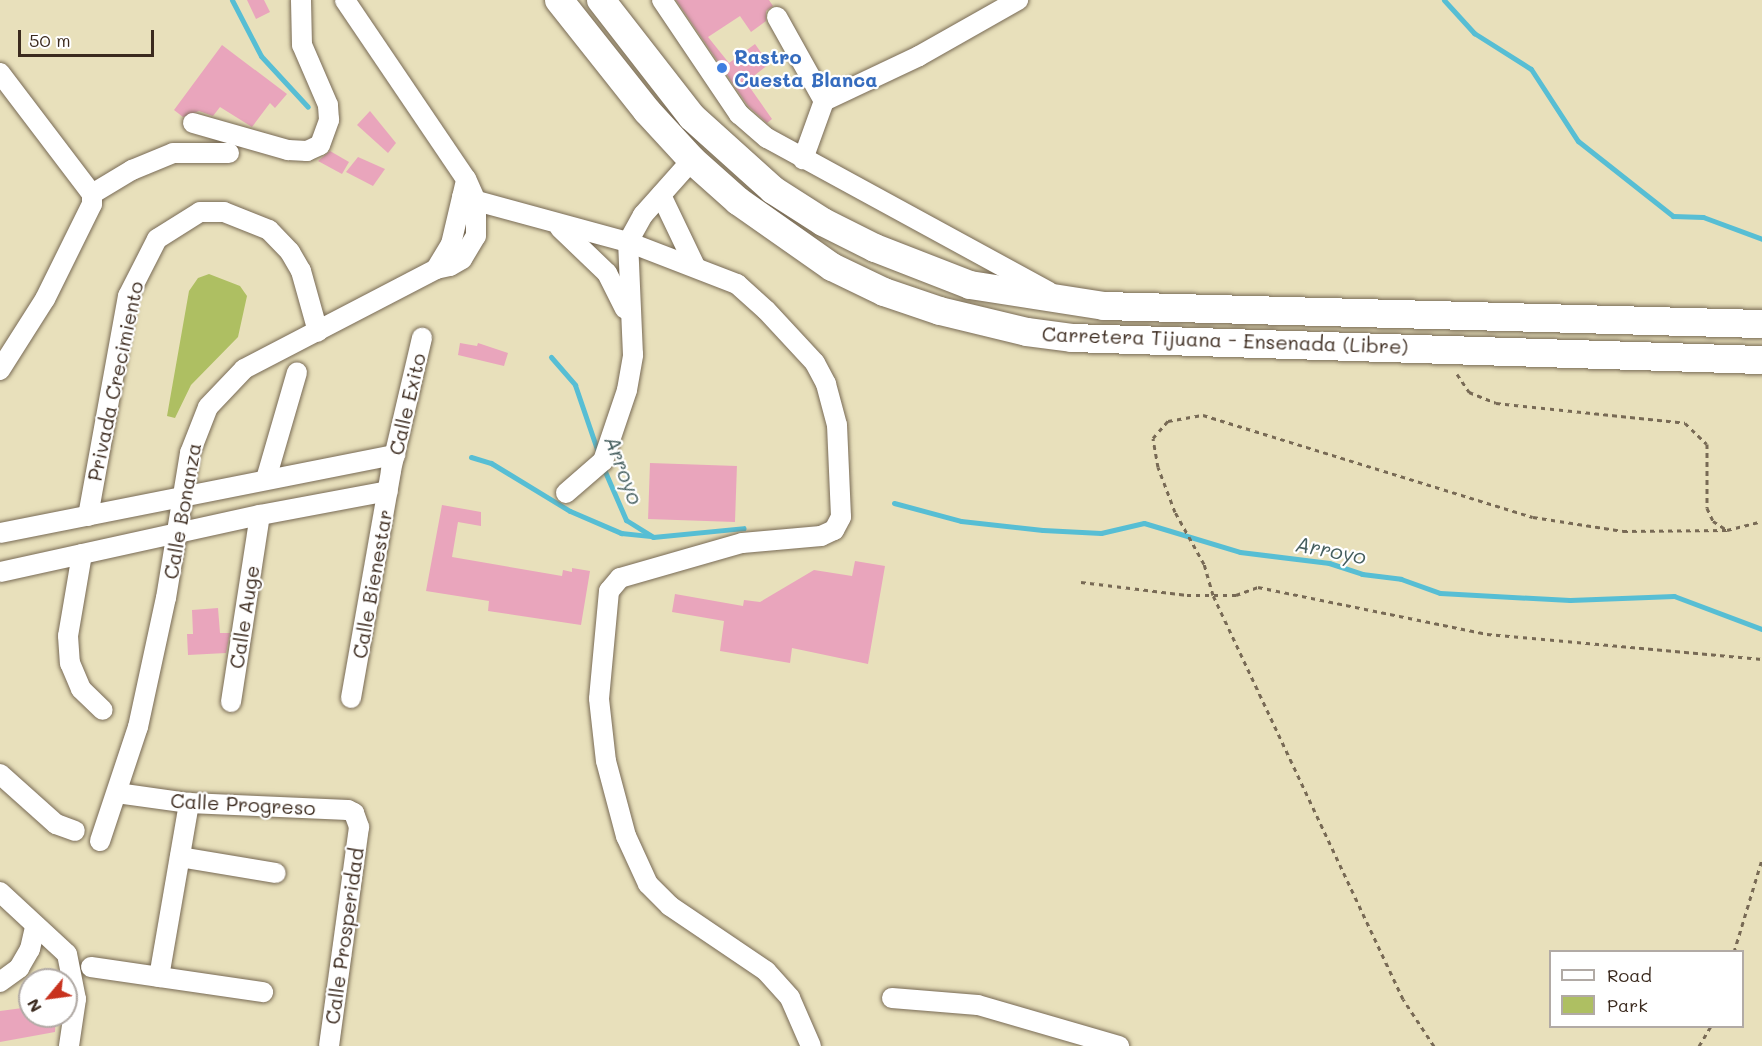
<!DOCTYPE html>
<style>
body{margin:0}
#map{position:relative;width:1762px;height:1046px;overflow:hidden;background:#e8e0bb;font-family:Mali,sans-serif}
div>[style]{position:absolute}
.green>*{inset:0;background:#aebf62}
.stream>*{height:5px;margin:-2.5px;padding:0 2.5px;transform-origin:2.5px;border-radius:2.5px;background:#57bed4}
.building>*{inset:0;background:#e9a5bc;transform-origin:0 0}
.path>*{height:3px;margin-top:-1.5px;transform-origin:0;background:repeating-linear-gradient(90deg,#786a55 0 4.5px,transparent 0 9px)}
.roads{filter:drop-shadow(0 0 2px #786a55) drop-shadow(0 0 2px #786a55)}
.minor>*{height:20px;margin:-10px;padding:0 10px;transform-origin:10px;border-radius:10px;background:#fff}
.highway>*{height:28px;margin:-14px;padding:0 14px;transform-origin:14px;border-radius:14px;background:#fff}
.dots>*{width:16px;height:16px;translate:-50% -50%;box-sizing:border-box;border:3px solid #fff;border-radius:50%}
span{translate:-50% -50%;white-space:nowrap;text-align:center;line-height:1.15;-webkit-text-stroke:4.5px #fff;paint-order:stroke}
.shop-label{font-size:20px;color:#366cbe;font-weight:700}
.left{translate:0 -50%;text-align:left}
.street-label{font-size:20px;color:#3b2a1e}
.water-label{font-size:21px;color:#455e5e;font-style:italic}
.legend{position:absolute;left:1549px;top:950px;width:195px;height:78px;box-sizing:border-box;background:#fff;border:2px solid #b1aaa5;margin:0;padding:8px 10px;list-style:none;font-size:18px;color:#3b2a1e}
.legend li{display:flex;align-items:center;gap:12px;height:30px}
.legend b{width:30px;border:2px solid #b1aaa5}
.north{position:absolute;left:18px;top:968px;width:60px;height:60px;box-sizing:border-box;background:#fff;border:2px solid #b1aaa5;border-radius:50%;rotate:241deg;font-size:16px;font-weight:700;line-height:24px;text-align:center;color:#3b2a1e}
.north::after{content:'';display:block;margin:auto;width:21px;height:27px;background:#c8321e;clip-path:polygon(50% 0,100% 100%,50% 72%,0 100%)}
.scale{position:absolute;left:18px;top:30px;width:136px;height:27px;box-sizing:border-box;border:3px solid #3b2a1e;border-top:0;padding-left:8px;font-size:18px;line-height:21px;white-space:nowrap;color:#3b2a1e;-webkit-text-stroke:4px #fff;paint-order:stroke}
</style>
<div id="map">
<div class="green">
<div style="clip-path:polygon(209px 274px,240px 286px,247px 296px,238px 337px,191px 385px,175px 418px,167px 416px,189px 291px,198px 278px)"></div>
</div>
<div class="stream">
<div style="left:232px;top:0;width:63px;rotate:62.6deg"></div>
<div style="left:261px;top:56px;width:69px;rotate:47.3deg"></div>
<div style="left:1444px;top:0;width:45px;rotate:47.7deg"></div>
<div style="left:1474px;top:33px;width:67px;rotate:32.3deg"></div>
<div style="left:1531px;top:69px;width:86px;rotate:56.9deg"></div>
<div style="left:1578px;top:141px;width:121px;rotate:38.3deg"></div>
<div style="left:1673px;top:216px;width:30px;rotate:2deg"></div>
<div style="left:1703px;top:217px;width:63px;rotate:20.4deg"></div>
<div style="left:551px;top:357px;width:37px;rotate:49deg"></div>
<div style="left:575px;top:385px;width:74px;rotate:71.1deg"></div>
<div style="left:471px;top:457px;width:21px;rotate:17deg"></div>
<div style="left:491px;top:463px;width:92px;rotate:31.3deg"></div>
<div style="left:570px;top:511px;width:56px;rotate:23.3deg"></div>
<div style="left:621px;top:533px;width:30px;rotate:6deg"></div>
<div style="left:603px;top:467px;width:58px;rotate:66.5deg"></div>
<div style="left:626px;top:520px;width:32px;rotate:32deg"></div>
<div style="left:653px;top:537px;width:91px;rotate:-5.6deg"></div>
<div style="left:894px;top:503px;width:69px;rotate:15deg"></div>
<div style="left:961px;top:521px;width:82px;rotate:6.3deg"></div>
<div style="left:1043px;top:530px;width:58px;rotate:3deg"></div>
<div style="left:1101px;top:533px;width:44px;rotate:-13.1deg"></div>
<div style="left:1144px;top:523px;width:100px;rotate:16.8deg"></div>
<div style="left:1240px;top:552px;width:90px;rotate:7deg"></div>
<div style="left:1329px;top:563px;width:35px;rotate:18deg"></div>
<div style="left:1362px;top:574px;width:39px;rotate:7deg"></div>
<div style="left:1401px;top:579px;width:41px;rotate:19.7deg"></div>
<div style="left:1440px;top:593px;width:130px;rotate:3.1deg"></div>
<div style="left:1570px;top:600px;width:104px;rotate:-2.2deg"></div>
<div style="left:1674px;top:596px;width:94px;rotate:20.6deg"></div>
</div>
<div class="building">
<div style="clip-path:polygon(247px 0,264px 0,270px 12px,256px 19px)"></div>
<div style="clip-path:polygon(676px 0,769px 0,773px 6px,766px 11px,766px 21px,751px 32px,740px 16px,708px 37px,729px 63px,755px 44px,769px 64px,746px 82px,772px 119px,767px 123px,748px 106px)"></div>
<div style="clip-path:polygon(222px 45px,287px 94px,275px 108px,270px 103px,252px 127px,220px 107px,213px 116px,199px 111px,183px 117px,174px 110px)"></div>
<div style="clip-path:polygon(370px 111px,396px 143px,388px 153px,357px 125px)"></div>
<div style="clip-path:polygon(330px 151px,349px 162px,342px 174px,318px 161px)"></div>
<div style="clip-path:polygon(358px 157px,385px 169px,373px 186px,346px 172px)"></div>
<div style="clip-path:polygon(460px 343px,477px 346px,478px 343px,508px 353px,504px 366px,458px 355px)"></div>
<div style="left:650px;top:463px;width:87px;height:56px;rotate:2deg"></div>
<div style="clip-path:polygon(442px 505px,481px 512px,481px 526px,458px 522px,452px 557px,562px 576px,563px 570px,572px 572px,572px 568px,590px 571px,581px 625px,488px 611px,489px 601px,426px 591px)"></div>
<div style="clip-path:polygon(855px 561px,885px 566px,868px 664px,792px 648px,790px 663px,720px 651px,724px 621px,672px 612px,675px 594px,743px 606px,744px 600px,760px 602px,814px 570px,852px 576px)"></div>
<div style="clip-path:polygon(218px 608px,220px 633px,230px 633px,226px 653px,188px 655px,187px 634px,193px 634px,192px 610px)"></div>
<div style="clip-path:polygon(30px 1007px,30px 1018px,56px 1016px,55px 1032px,0 1042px,0 1011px)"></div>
</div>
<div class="path">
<div style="left:1457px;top:374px;width:22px;rotate:56deg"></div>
<div style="left:1469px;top:392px;width:29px;rotate:22deg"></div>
<div style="left:1496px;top:403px;width:190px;rotate:6deg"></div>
<div style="left:1685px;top:423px;width:30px;rotate:44deg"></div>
<div style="left:1707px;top:444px;width:64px;rotate:90deg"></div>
<div style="left:1707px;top:508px;width:14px;rotate:65deg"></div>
<div style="left:1713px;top:521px;width:17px;rotate:33deg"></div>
<div style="left:1727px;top:530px;width:36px;rotate:-14deg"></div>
<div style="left:1081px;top:582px;width:107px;rotate:7deg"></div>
<div style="left:1187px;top:595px;width:49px"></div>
<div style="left:1236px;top:595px;width:23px;rotate:-20deg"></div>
<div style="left:1258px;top:587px;width:234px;rotate:11.6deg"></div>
<div style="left:1487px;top:634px;width:276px;rotate:5.2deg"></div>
<div style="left:1734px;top:952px;width:97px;rotate:-73.2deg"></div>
<div style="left:1434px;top:1046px;width:56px;rotate:-123.4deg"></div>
<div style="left:1403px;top:999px;width:446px;rotate:-115.2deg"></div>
<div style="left:1213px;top:595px;width:32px;rotate:-106deg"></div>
<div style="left:1204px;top:564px;width:60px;rotate:-119.1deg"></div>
<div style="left:1175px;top:512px;width:48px;rotate:-110.7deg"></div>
<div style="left:1158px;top:467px;width:29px;rotate:-100deg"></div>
<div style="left:1153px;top:438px;width:23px;rotate:-49deg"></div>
<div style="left:1168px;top:421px;width:36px;rotate:-10deg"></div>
<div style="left:1203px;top:415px;width:345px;rotate:17.2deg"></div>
<div style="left:1533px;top:517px;width:91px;rotate:8.8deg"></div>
<div style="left:1623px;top:531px;width:104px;rotate:-0.6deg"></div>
<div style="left:1699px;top:1046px;width:23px;rotate:-59deg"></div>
</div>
<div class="roads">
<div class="minor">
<div style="left:662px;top:0;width:138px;rotate:56deg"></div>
<div style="left:739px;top:114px;width:37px;rotate:41deg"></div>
<div style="left:767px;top:138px;width:321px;rotate:28.6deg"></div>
<div style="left:777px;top:17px;width:96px;rotate:60.8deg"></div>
<div style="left:824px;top:101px;width:62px;rotate:109.9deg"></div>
<div style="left:0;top:73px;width:152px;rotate:52.8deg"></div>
<div style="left:92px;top:194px;width:10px;rotate:90deg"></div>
<div style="left:92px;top:204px;width:106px;rotate:116.3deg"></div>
<div style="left:45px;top:299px;width:84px;rotate:122.4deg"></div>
<div style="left:824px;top:101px;width:105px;rotate:-25.3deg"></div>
<div style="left:919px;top:56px;width:114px;rotate:-29.5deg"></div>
<div style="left:193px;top:123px;width:99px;rotate:15.9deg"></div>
<div style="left:288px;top:150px;width:19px;rotate:3deg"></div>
<div style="left:307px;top:151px;width:14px;rotate:-25deg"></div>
<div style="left:320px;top:145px;width:27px;rotate:-70deg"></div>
<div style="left:329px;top:120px;width:15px;rotate:-94deg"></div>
<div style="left:328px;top:105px;width:65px;rotate:-113.4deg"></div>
<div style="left:302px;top:45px;width:45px;rotate:-91.3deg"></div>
<div style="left:92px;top:194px;width:47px;rotate:-31deg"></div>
<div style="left:132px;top:170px;width:44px;rotate:-22.5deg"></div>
<div style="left:173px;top:153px;width:56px"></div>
<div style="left:661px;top:195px;width:79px;rotate:64.4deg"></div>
<div style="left:462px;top:197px;width:172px;rotate:15.2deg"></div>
<div style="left:628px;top:242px;width:117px;rotate:21.1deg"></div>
<div style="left:737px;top:284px;width:39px;rotate:42deg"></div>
<div style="left:766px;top:310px;width:72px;rotate:47.2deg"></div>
<div style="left:815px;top:363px;width:24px;rotate:62deg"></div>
<div style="left:826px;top:384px;width:42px;rotate:75deg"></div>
<div style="left:837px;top:425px;width:92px;rotate:87.5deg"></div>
<div style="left:841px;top:517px;width:15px;rotate:118deg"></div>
<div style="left:834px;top:530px;width:14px;rotate:155deg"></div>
<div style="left:821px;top:536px;width:79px;rotate:174.9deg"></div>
<div style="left:742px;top:543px;width:127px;rotate:164deg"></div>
<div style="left:620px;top:578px;width:17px;rotate:130deg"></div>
<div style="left:609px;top:591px;width:108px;rotate:95.3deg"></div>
<div style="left:599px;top:699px;width:62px;rotate:83.6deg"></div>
<div style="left:606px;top:761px;width:78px;rotate:75.1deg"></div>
<div style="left:626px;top:836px;width:53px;rotate:65.4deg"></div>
<div style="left:648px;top:884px;width:31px;rotate:45deg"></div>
<div style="left:670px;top:906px;width:116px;rotate:34.1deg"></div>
<div style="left:766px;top:971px;width:36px;rotate:48deg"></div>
<div style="left:790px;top:998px;width:52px;rotate:66.4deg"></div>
<div style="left:560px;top:228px;width:65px;rotate:43.8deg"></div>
<div style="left:607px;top:273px;width:40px;rotate:63.4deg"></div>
<div style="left:436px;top:269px;width:29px;rotate:-59deg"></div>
<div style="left:451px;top:244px;width:61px;rotate:-76.7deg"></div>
<div style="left:266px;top:479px;width:111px;rotate:-73.8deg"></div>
<div style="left:566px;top:493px;width:49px;rotate:-40.9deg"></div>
<div style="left:603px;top:461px;width:75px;rotate:-71.3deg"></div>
<div style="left:627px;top:390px;width:36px;rotate:-80deg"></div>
<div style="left:633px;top:355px;width:113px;rotate:-92.5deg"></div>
<div style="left:628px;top:242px;width:31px;rotate:-61deg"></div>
<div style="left:643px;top:215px;width:74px;rotate:-48.3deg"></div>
<div style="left:88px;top:516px;width:224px;rotate:-79.7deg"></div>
<div style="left:128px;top:296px;width:64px;rotate:-63deg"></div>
<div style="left:157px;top:239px;width:51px;rotate:-32.1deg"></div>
<div style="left:200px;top:212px;width:24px"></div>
<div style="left:224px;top:212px;width:48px;rotate:21.8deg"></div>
<div style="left:269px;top:230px;width:30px;rotate:46deg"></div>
<div style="left:290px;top:252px;width:22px;rotate:60deg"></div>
<div style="left:301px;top:271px;width:63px;rotate:74.4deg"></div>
<div style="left:0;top:533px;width:403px;rotate:-11.2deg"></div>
<div style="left:82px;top:554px;width:83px;rotate:99.7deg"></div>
<div style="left:68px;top:636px;width:27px;rotate:86deg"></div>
<div style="left:70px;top:663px;width:28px;rotate:67deg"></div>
<div style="left:81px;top:689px;width:30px;rotate:44deg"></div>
<div style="left:0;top:572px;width:266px;rotate:-12.4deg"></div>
<div style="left:260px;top:515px;width:130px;rotate:-10.6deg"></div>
<div style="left:351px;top:698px;width:231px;rotate:-80deg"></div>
<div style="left:391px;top:470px;width:136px;rotate:-76.8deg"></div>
<div style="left:231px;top:702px;width:189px;rotate:-81.2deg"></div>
<div style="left:0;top:774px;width:75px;rotate:41.8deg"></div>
<div style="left:56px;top:824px;width:20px;rotate:20deg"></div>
<div style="left:117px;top:793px;width:73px;rotate:7.9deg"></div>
<div style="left:189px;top:803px;width:159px;rotate:2.5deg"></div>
<div style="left:348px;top:810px;width:7px;rotate:27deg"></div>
<div style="left:354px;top:813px;width:15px;rotate:70deg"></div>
<div style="left:359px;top:827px;width:221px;rotate:97.8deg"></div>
<div style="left:100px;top:841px;width:120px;rotate:-71.6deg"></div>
<div style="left:138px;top:727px;width:132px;rotate:-77.8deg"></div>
<div style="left:166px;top:598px;width:147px;rotate:-80.6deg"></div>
<div style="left:190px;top:453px;width:49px;rotate:-68.6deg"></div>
<div style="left:208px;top:407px;width:52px;rotate:-46.5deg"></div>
<div style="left:244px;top:369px;width:216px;rotate:-27.5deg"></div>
<div style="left:436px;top:269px;width:14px;rotate:-12deg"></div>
<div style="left:450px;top:266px;width:14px;rotate:-30deg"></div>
<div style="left:462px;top:259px;width:27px;rotate:-59deg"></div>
<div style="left:476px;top:236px;width:35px;rotate:-90deg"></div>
<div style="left:476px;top:201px;width:24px;rotate:-114deg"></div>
<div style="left:466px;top:179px;width:216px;rotate:-124.1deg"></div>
<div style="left:180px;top:857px;width:97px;rotate:9.5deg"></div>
<div style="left:0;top:892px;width:91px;rotate:42.8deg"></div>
<div style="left:67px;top:954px;width:46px;rotate:78.7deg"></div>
<div style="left:76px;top:999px;width:48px;rotate:98.5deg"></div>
<div style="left:91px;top:967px;width:174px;rotate:8.3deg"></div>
<div style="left:159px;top:977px;width:177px;rotate:-80.2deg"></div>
<div style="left:0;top:982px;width:24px;rotate:-36deg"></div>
<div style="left:19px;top:968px;width:22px;rotate:-60deg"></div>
<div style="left:30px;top:949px;width:22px;rotate:-77deg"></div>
<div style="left:892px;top:998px;width:86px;rotate:4.7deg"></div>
<div style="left:978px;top:1005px;width:147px;rotate:16.2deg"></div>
</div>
<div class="highway">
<div style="left:559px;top:0;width:142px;rotate:51.6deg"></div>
<div style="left:647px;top:111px;width:67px;rotate:47.4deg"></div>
<div style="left:692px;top:160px;width:62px;rotate:41.7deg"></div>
<div style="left:738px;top:201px;width:115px;rotate:35.1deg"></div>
<div style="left:832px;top:267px;width:58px;rotate:25.7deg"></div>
<div style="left:884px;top:292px;width:59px;rotate:18.7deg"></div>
<div style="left:940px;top:311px;width:89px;rotate:13.6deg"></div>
<div style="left:1027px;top:332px;width:45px;rotate:7.6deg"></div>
<div style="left:1072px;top:338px;width:690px;rotate:1.83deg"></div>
<div style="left:601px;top:0;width:148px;rotate:52.1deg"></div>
<div style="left:692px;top:117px;width:109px;rotate:42deg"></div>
<div style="left:773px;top:190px;width:59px;rotate:32.6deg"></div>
<div style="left:823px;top:222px;width:58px;rotate:26.6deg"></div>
<div style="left:875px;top:248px;width:102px;rotate:21.3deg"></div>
<div style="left:970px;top:285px;width:136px;rotate:8.9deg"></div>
<div style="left:1104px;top:306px;width:658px;rotate:1.57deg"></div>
</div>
</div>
<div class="dots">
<div style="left:722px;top:68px;background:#3f7fe0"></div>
</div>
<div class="shop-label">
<span class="left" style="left:734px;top:68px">Rastro<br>Cuesta Blanca</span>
</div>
<div class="street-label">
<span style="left:1225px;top:340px;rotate:2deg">Carretera Tijuana - Ensenada (Libre)</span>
<span style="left:115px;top:381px;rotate:-78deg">Privada Crecimiento</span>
<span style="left:407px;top:404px;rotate:-77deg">Calle Exito</span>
<span style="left:182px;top:511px;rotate:-80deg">Calle Bonanza</span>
<span style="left:372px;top:584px;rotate:-80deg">Calle Bienestar</span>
<span style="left:244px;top:617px;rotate:-81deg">Calle Auge</span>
<span style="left:243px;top:804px;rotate:3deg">Calle Progreso</span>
<span style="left:344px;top:936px;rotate:-82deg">Calle Prosperidad</span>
</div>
<div class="water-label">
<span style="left:624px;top:470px;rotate:69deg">Arroyo</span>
<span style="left:1331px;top:550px;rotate:11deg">Arroyo</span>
</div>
<ul class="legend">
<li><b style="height:8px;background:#fff"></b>Road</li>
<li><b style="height:16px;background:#aebf62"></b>Park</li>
</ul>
<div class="north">N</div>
<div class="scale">50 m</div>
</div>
